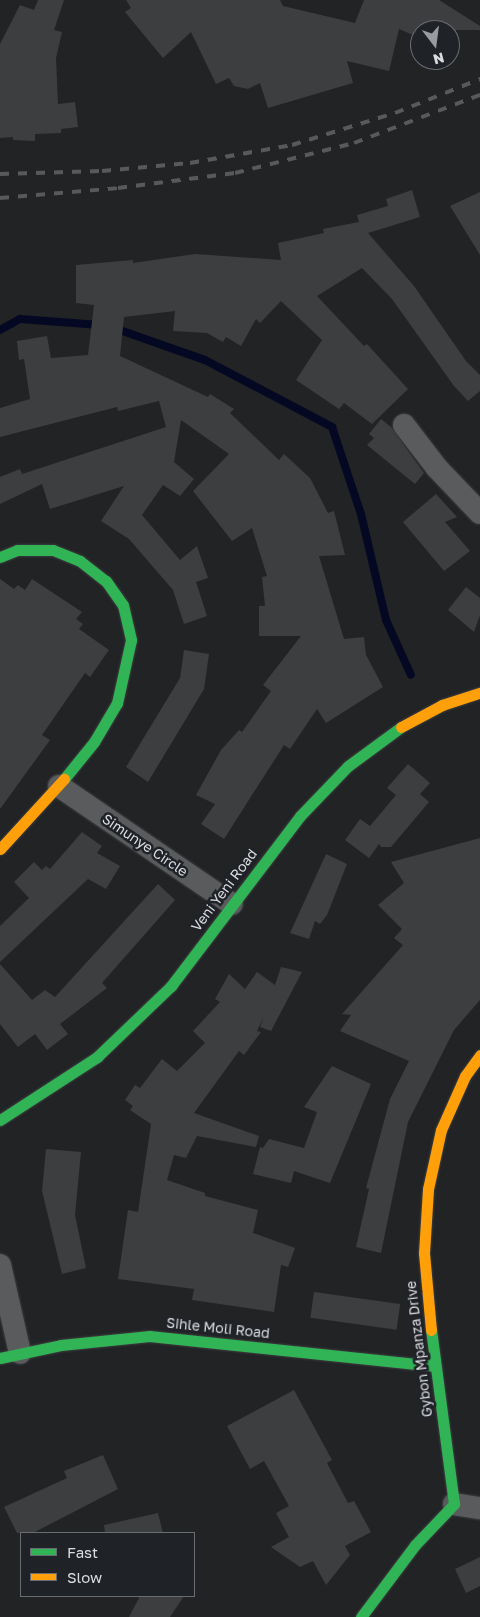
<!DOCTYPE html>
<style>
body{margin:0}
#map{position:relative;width:480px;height:1617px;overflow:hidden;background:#212325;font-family:"Golos Text",sans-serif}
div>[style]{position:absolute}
.stream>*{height:8px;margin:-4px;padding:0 4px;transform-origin:4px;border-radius:4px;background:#050822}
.building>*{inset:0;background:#3d3e40;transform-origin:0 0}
.roads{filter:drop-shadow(0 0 1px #3d3e40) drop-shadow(0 0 1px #3d3e40)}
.street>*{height:22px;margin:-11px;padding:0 11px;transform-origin:11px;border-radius:11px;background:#5a5b5d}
.fast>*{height:11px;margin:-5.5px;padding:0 5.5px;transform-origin:5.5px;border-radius:5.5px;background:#30b455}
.slow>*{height:11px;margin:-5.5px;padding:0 5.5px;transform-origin:5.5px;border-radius:5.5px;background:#ff9f0a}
.rail>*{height:4px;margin-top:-2px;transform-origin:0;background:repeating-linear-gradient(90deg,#58595b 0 9px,transparent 0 18px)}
span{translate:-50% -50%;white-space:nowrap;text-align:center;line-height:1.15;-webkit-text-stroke:5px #1f2227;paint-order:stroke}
.street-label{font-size:14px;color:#dbdce0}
.legend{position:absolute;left:20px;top:1532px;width:175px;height:65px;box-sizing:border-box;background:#1f2227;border:1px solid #6a6c71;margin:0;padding:6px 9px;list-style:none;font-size:15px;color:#dbdce0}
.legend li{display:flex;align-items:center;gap:10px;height:25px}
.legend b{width:25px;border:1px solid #6a6c71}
.north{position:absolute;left:410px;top:20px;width:50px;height:50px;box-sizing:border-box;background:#1f2227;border:1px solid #6a6c71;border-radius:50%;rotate:165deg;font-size:14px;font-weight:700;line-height:20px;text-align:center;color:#dbdce0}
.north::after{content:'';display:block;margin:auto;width:18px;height:22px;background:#9a9b9f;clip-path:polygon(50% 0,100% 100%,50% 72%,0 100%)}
</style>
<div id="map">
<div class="stream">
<div style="left:114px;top:328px;width:96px;rotate:19.4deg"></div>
<div style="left:205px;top:360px;width:144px;rotate:27.8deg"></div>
<div style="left:332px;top:427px;width:92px;rotate:71.6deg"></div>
<div style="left:361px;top:514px;width:109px;rotate:76.7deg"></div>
<div style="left:386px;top:620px;width:60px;rotate:65.6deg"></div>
<div style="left:0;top:330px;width:23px;rotate:-29deg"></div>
<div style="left:20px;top:319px;width:80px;rotate:4.3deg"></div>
</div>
<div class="building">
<div style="clip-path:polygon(38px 0,64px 0,54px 30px,62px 32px,56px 58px,58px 104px,75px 102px,78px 127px,61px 129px,61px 133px,35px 134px,35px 141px,13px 140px,13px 137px,0 138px,0 44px,20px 5px,34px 10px)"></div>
<div style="clip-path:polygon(126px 0,280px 0,283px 6px,355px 23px,364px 0,439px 0,480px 26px,480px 30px,420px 30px,420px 38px,399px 29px,389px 71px,347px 61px,353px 83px,268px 108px,260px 83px,248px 89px,234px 86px,229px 78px,216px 84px,191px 32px,163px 58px,125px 12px,131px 8px)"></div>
<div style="clip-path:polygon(412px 190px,420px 217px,368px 233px,414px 286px,466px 361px,480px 375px,480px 391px,468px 401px,454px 386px,392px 299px,362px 268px,317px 296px,364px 346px,367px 344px,408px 389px,372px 424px,344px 403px,339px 409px,296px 380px,322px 340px,281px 301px,260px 323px,256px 319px,241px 346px,226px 337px,223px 342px,207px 333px,173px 331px,175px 311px,124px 317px,120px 356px,208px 397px,210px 394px,234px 409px,230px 413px,279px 460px,284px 454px,310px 478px,328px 513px,334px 511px,345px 555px,319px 556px,344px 639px,364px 637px,366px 655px,383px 687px,326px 723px,317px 709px,290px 749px,284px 745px,224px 839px,201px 824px,215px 804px,196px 795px,221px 750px,239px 730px,242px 732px,271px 691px,263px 685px,301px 636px,259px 636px,259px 606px,265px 606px,262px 577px,267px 576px,252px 528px,232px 541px,193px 491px,229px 454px,181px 420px,174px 462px,194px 479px,180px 496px,163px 485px,142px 515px,180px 560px,197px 546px,208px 578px,196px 582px,207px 616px,184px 624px,173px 590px,129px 539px,101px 521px,124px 486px,50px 509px,42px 484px,0 504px,0 477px,20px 469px,22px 474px,166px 427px,159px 401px,118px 411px,117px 407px,0 437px,0 408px,30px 399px,24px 359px,19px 360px,17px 341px,47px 336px,51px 358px,88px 355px,94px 305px,76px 303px,76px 265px,133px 260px,133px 263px,195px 254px,281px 260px,278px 243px,324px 233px,323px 229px,359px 222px,357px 215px,388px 206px,386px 199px)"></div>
<div style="clip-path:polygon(480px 192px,480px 255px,450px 206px)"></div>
<div style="clip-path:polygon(381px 419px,391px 427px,424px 473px,415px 484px,367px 445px,374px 438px,369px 434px)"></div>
<div style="clip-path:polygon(436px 494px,457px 517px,445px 522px,470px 551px,444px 571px,403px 522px)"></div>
<div style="clip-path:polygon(0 579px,14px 589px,18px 585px,25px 590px,32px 579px,82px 612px,76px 619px,83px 624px,79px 629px,109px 650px,90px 677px,85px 673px,42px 735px,50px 740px,0 809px)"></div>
<div style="clip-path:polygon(466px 587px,480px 598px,480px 615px,474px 632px,448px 610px)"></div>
<div style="clip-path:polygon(184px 650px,209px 654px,204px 689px,148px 782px,126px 767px,180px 678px)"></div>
<div style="clip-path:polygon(408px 764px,430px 783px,420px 794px,429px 802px,391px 847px,381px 847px,379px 844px,369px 858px,345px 840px,360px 819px,370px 826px,396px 795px,387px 788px)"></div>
<div style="clip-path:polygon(82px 832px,102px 846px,97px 853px,120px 866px,106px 889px,88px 879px,0 962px,0 926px,29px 898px,14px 882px,34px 862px,42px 870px,46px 866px,50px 869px)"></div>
<div style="clip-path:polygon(480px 838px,480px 1000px,454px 1030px,408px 1122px,381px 1253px,356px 1247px,369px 1189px,366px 1188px,390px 1099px,409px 1061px,340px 1031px,351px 1015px,342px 1014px,403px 945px,394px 938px,402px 929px,378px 905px,404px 883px,391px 862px)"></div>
<div style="clip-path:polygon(326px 854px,347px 864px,327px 915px,320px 924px,315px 921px,309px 939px,290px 933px)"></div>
<div style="clip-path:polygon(158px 884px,175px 900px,102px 983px,107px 988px,60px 1024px,68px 1034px,47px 1050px,35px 1034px,18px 1047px,0 1024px,0 964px,32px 1000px,45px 990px,55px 997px)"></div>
<div style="clip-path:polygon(281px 967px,302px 972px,271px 1031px,260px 1027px,264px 1016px,257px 1031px,261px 1032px,244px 1055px,239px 1051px,194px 1113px,259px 1136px,256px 1147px,197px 1136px,186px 1158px,174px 1155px,167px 1180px,205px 1193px,205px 1196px,258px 1210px,253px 1233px,295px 1248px,288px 1267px,281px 1265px,274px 1312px,192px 1300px,194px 1289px,118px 1279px,128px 1210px,138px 1212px,151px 1124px,130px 1110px,133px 1106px,125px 1100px,135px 1085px,140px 1088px,162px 1059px,177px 1071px,205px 1043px,193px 1031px,220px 1002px,215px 999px,229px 974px,245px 989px,257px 972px,275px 985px)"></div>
<div style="clip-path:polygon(332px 1066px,371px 1084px,330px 1183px,294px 1171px,291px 1183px,253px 1174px,260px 1147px,263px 1148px,269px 1139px,304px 1148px,317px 1112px,304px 1107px)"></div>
<div style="clip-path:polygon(46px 1149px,81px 1152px,75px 1215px,86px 1268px,62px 1274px,42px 1191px)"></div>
<div style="left:314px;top:1292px;width:87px;height:26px;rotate:8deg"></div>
<div style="clip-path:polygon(294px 1390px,332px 1460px,327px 1463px,348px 1503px,354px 1501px,371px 1532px,345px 1546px,350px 1555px,326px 1585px,313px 1561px,300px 1567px,271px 1547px,289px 1537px,276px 1513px,289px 1506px,264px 1461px,250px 1469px,227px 1426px)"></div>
<div style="clip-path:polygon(103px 1455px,118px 1489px,33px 1533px,17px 1533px,4px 1507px,67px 1478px,64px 1471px)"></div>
<div style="clip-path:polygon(158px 1513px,163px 1533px,105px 1533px,104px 1525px)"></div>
<div style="clip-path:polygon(480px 1557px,480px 1586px,466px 1593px,455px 1569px)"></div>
<div style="clip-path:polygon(140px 1596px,184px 1596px,170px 1617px,129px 1617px)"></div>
</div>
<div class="roads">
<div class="street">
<div style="left:404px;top:425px;width:54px;rotate:52.5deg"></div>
<div style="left:437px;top:468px;width:62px;rotate:46.3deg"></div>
<div style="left:59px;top:786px;width:209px;rotate:34.3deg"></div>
<div style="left:0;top:1265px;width:90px;rotate:77.2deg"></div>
<div style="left:454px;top:1504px;width:26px;rotate:9deg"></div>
</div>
<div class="fast">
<div style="left:0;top:557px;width:18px;rotate:-22deg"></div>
<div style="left:17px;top:550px;width:36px"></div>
<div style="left:53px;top:550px;width:29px;rotate:22deg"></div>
<div style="left:80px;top:561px;width:33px;rotate:38deg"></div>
<div style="left:106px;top:581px;width:29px;rotate:55deg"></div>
<div style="left:123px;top:605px;width:36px;rotate:77deg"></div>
<div style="left:131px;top:640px;width:65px;rotate:102.5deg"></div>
<div style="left:117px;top:703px;width:45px;rotate:120.5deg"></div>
<div style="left:94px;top:742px;width:48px;rotate:129deg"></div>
<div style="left:0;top:1120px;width:116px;rotate:-33deg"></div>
<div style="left:97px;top:1057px;width:103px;rotate:-43.8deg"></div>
<div style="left:171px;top:986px;width:213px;rotate:-52.8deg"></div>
<div style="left:300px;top:816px;width:69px;rotate:-46.2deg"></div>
<div style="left:348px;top:766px;width:66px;rotate:-36.3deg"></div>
<div style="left:0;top:1358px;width:62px;rotate:-12deg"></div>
<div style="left:61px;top:1345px;width:89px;rotate:-5.8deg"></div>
<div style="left:150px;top:1336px;width:286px;rotate:6deg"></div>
<div style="left:361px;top:1617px;width:90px;rotate:-53.1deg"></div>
<div style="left:415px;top:1545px;width:57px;rotate:-46.4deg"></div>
<div style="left:454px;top:1504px;width:176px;rotate:-97.5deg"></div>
</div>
<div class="slow">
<div style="left:401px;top:727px;width:47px;rotate:-28.2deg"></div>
<div style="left:442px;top:705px;width:40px;rotate:-18deg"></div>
<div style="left:0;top:849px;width:95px;rotate:-47.6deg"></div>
<div style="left:431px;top:1330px;width:77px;rotate:-95.2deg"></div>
<div style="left:424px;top:1253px;width:64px;rotate:-86.4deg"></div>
<div style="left:428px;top:1189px;width:60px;rotate:-77.6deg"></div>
<div style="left:441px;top:1130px;width:59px;rotate:-66deg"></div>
<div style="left:465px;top:1076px;width:26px;rotate:-54deg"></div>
</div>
</div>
<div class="rail">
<div style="left:0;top:174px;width:102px;rotate:-1.7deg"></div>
<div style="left:102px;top:171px;width:88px;rotate:-5.2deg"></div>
<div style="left:190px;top:163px;width:104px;rotate:-10deg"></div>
<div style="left:292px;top:145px;width:108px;rotate:-17.3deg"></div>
<div style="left:395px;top:113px;width:92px;rotate:-21.8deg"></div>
<div style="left:0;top:198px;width:118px;rotate:-4.8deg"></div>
<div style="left:118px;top:188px;width:118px;rotate:-7.3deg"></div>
<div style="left:235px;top:173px;width:123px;rotate:-14.1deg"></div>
<div style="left:354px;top:143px;width:135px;rotate:-20.9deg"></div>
</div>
<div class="street-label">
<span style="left:145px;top:845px;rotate:34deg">Simunye Circle</span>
<span style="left:224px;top:890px;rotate:-53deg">Veni Yeni Road</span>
<span style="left:218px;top:1328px;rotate:6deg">Sihle Moli Road</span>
<span style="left:419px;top:1349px;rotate:-97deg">Gybon Mpanza Drive</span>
</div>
<ul class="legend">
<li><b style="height:6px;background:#30b455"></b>Fast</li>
<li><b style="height:6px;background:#ff9f0a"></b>Slow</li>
</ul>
<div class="north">N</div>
</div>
